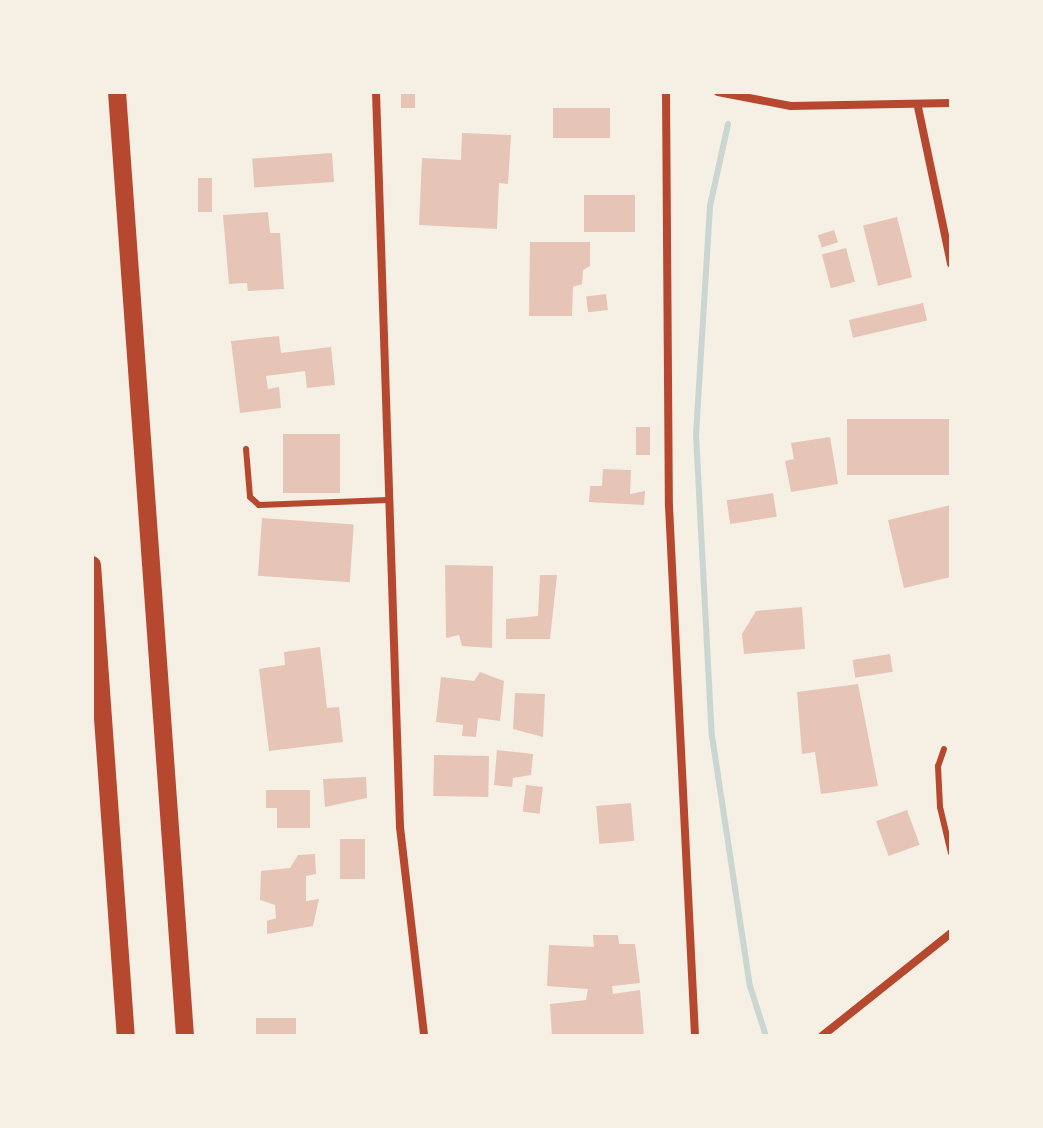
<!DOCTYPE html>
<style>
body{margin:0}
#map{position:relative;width:1043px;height:1128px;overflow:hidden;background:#f6efe4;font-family:"Roboto Condensed",sans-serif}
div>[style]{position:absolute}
.stream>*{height:6px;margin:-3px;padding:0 3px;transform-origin:3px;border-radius:3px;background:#c9d6d2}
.building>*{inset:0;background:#e6c5b7;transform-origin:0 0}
.service>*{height:6px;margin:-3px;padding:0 3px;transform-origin:3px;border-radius:3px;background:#b5482f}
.minor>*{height:8px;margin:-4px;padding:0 4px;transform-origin:4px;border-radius:4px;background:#b5482f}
.trunk>*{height:18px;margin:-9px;padding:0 9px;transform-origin:9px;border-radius:9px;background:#b5482f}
span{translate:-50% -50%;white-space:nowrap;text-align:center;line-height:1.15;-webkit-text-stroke:6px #f6efe4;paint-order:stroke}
.frame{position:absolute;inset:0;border:94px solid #f6efe4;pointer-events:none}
</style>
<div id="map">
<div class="stream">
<div style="left:728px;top:124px;width:84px;rotate:102.4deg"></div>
<div style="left:710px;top:206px;width:229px;rotate:93.5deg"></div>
<div style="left:696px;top:435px;width:301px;rotate:87deg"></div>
<div style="left:712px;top:736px;width:253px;rotate:81.4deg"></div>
<div style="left:750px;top:986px;width:52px;rotate:72.3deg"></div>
</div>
<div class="building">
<div style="left:401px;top:92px;width:14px;height:16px"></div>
<div style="left:553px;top:108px;width:57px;height:30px"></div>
<div style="clip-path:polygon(462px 133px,511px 135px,508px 184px,499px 183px,497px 229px,419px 225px,422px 158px,461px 160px)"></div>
<div style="left:332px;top:153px;width:29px;height:80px;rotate:86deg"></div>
<div style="left:198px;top:178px;width:14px;height:34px"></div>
<div style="left:635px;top:195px;width:37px;height:51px;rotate:90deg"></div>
<div style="clip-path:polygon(268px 212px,270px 233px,280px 233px,284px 289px,248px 291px,247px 283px,229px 284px,223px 215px)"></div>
<div style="left:897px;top:217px;width:62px;height:35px;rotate:76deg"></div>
<div style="left:834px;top:230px;width:13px;height:17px;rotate:72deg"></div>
<div style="clip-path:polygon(530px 242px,590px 242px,590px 266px,583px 270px,582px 284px,573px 287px,572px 316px,529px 316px)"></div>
<div style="left:846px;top:248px;width:35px;height:25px;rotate:75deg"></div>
<div style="left:606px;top:294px;width:16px;height:20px;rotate:83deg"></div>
<div style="left:923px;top:303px;width:18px;height:76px;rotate:77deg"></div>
<div style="clip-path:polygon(279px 336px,281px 353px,331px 347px,335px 385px,307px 388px,305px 371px,266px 376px,268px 389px,279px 387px,281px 408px,240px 413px,231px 341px)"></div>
<div style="left:951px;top:419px;width:56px;height:104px;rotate:90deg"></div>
<div style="left:636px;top:427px;width:14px;height:28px"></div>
<div style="left:283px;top:434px;width:57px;height:59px"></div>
<div style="clip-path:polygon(830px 437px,838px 484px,791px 492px,785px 461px,794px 459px,791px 443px)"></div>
<div style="clip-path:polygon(603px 469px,631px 470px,630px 494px,645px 491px,644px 505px,589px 502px,590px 486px,602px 486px)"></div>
<div style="left:773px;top:493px;width:24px;height:47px;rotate:81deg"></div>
<div style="clip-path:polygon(951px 505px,951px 577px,904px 588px,888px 520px)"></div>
<div style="left:262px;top:518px;width:92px;height:58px;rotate:4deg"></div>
<div style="clip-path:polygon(445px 565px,493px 566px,492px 648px,462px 646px,459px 635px,446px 638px)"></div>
<div style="clip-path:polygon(540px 575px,557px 575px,550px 639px,506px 639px,506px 619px,538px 616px)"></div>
<div style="clip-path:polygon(802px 607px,805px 649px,744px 654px,742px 634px,756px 611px)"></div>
<div style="clip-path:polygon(320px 647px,327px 708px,339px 707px,343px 742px,269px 751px,259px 669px,285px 665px,284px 652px)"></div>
<div style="left:890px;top:654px;width:18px;height:38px;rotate:81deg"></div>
<div style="clip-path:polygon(480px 672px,504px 681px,500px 721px,478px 718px,476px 737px,462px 736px,463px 725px,436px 722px,441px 677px,474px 681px)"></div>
<div style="clip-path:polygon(858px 684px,878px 786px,821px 794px,815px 752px,802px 754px,797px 692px)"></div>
<div style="clip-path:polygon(515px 693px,545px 694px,543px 737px,513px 729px)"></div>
<div style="clip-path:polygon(497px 750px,533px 754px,531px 775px,513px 778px,512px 787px,494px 785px)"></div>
<div style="left:434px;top:755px;width:55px;height:41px;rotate:1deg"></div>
<div style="clip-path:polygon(366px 777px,367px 798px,325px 807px,323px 779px)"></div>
<div style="left:526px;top:785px;width:17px;height:27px;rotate:7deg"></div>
<div style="clip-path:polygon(266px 790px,310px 790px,310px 828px,277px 828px,277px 808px,266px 808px)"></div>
<div style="left:631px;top:803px;width:38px;height:35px;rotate:85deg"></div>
<div style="left:907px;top:810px;width:37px;height:33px;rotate:70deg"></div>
<div style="left:365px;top:839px;width:40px;height:25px;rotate:90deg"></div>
<div style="clip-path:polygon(315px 854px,316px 874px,306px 876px,306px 901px,319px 899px,313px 926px,267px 934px,267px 921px,276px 918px,275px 905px,260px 900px,261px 871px,290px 868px,298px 855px)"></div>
<div style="clip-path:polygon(593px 935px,618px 935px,619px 944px,635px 944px,640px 983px,612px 986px,613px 994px,640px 990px,644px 1036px,552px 1036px,550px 1004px,586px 1000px,588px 989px,547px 986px,549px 945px,594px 947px)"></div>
<div style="left:296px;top:1018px;width:18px;height:40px;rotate:90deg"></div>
</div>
<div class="service">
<div style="left:246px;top:449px;width:48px;rotate:85.2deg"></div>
<div style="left:250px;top:497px;width:12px;rotate:42deg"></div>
<div style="left:259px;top:505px;width:129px;rotate:-2.2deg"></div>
<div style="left:944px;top:749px;width:18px;rotate:109deg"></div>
<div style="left:938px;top:766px;width:41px;rotate:87.2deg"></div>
<div style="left:940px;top:807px;width:47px;rotate:76.6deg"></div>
</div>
<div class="minor">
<div style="left:376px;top:92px;width:735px;rotate:88.13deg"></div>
<div style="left:400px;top:827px;width:210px;rotate:83.4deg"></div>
<div style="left:666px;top:92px;width:414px;rotate:89.6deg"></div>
<div style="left:669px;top:506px;width:531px;rotate:87.19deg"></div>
<div style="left:718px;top:92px;width:74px;rotate:10.9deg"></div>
<div style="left:791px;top:106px;width:160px;rotate:-1.1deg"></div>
<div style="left:918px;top:107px;width:160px;rotate:78.1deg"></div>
<div style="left:822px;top:1036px;width:165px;rotate:-38.6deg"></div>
</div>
<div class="trunk">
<div style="left:117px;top:92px;width:946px;rotate:85.88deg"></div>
<div style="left:92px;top:565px;width:472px;rotate:85.9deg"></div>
</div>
<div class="frame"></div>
</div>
